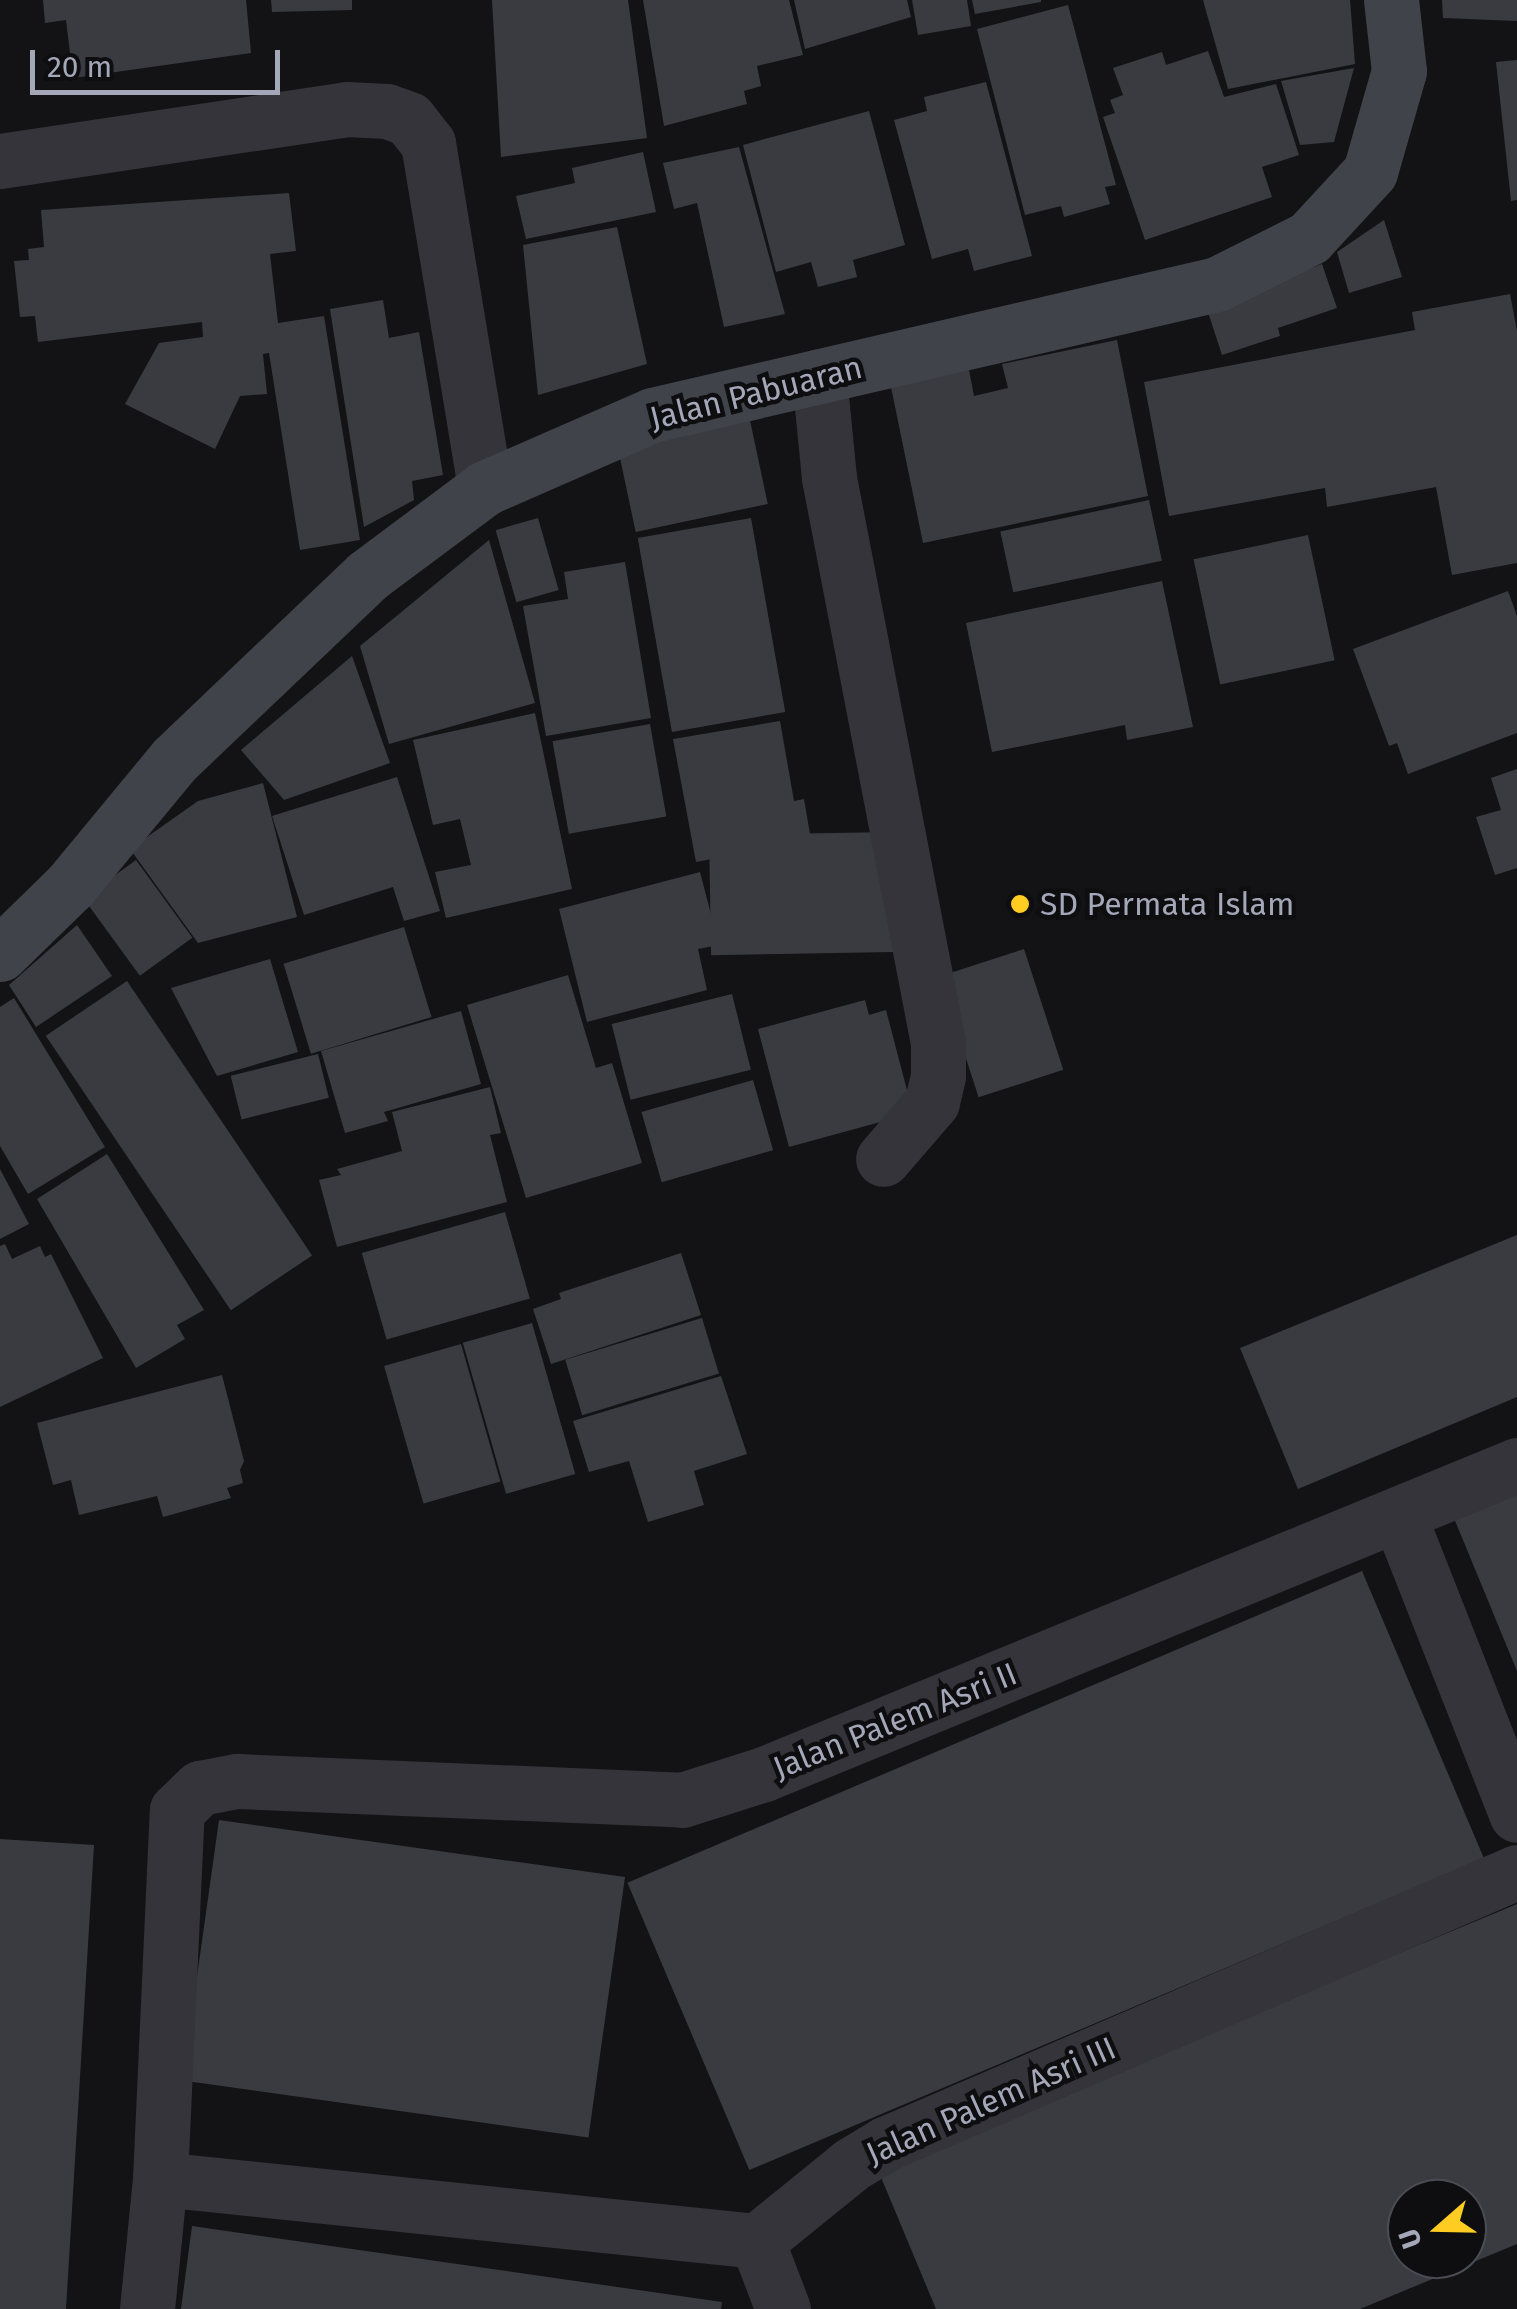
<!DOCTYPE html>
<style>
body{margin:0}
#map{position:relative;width:1517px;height:2309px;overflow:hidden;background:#131315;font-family:"Fira Sans",sans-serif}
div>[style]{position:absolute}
.building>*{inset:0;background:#3a3b40;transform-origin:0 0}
.street>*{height:55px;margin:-27.5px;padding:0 27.5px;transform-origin:27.5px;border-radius:27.5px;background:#34343a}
.secondary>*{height:55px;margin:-27.5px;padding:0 27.5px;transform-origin:27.5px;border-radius:27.5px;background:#41434a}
.dots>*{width:28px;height:28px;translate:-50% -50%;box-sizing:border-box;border:5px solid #0e0e10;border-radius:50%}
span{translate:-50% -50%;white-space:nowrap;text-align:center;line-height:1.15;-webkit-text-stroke:9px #0e0e10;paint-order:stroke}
.street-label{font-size:32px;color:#a3a7b7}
.poi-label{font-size:32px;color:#a3a7b7}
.left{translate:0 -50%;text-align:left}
.north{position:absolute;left:1387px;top:2179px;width:100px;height:100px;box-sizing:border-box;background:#0e0e10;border:2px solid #4a4b53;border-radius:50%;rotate:250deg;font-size:28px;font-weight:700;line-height:40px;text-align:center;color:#a3a7b7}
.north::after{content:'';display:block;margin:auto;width:35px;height:45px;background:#ffcc21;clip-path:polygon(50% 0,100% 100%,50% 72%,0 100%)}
.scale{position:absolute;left:30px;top:50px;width:250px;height:45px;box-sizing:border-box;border:5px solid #a3a7b7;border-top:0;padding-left:12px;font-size:30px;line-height:35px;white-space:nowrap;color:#a3a7b7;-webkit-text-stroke:8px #0e0e10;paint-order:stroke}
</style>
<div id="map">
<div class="building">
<div style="clip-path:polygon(43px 0,246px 0,251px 53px,73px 78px,66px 20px,45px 23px)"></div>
<div style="clip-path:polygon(271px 0,352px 0,352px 10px,272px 12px)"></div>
<div style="clip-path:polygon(492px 0,628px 0,647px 138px,501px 157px)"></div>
<div style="clip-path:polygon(643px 0,789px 0,803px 55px,757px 66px,761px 86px,744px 91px,747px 104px,664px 126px)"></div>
<div style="clip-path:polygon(794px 0,907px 0,911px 17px,805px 49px)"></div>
<div style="clip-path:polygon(912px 0,967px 0,971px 26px,918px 35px)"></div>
<div style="clip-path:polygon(972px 0,1041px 0,1041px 2px,975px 14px)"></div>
<div style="clip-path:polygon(1203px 0,1350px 0,1355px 64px,1228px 89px)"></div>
<div style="clip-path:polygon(1442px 0,1517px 0,1517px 21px,1443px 18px)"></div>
<div style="clip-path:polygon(1068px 5px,1116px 185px,1105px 187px,1110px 204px,1064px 217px,1061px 206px,1025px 215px,977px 29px)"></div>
<div style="clip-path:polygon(1208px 51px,1224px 97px,1276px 84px,1299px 155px,1262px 167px,1272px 197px,1145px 240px,1103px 117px,1115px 113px,1110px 100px,1123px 95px,1113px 68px,1162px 52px,1166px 65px)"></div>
<div style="clip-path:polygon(1517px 60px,1517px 200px,1511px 201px,1496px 62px)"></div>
<div style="clip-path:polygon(1354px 68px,1334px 142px,1300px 145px,1281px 81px)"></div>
<div style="clip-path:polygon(986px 82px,1032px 256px,974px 271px,968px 249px,932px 259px,894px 120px,927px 111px,924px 97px)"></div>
<div style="clip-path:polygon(869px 111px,905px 245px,853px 260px,857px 277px,818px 287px,811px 262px,776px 272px,743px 145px)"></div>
<div style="clip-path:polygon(739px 147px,785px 314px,724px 327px,697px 203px,674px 209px,663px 163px)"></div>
<div style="clip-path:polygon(643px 152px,656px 212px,526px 239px,516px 196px,575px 183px,572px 168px)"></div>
<div style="clip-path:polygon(289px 193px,296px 251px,270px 254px,278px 323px,324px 316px,360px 540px,300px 550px,269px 353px,263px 354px,267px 394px,240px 396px,215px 449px,125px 404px,159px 343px,203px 337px,202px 322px,38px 342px,35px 316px,20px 317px,14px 261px,29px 260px,28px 249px,44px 247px,41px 210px)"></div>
<div style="clip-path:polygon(1384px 220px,1402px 277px,1349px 293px,1337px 252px)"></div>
<div style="clip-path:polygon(617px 227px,647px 364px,538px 395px,523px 245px)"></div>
<div style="clip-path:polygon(1322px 264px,1337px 308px,1278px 328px,1280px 336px,1222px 355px,1206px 306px)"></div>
<div style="clip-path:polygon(1510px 294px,1517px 331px,1517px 563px,1452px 575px,1436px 487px,1327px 507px,1325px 488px,1169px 516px,1144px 382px,1415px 330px,1412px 312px)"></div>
<div style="clip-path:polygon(383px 300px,389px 338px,419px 332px,443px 475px,412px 481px,414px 500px,364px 527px,330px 309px)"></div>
<div style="clip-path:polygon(1117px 340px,1148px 496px,923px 543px,891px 387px,969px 370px,974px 396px,1008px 388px,1002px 364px)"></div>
<div style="left:748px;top:411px;width:95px;height:135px;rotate:78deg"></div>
<div style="left:1149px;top:500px;width:62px;height:152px;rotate:78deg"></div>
<div style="left:538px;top:518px;width:75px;height:44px;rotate:74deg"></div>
<div style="left:751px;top:518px;width:197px;height:115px;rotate:80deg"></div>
<div style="left:1308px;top:535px;width:128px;height:117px;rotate:78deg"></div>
<div style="clip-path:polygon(489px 540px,535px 703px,389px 744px,360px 646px)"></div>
<div style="clip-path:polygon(625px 562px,651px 718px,546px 736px,523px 606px,568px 599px,564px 572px)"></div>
<div style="clip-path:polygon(1162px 581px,1193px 727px,1127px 740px,1125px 725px,992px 752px,966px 623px)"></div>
<div style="clip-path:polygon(1508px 591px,1517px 616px,1517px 733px,1408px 774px,1397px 743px,1389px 746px,1353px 649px)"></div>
<div style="clip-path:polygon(352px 656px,390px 763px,284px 800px,241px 750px)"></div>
<div style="clip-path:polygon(535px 713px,572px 889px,446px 918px,435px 872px,471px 865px,460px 819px,433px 825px,413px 740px)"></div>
<div style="clip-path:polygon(780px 721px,794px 801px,804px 799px,811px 840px,696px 862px,673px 739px)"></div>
<div style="left:650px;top:724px;width:94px;height:99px;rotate:80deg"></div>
<div style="clip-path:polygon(1517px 769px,1517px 868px,1495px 875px,1476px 817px,1501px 810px,1491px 778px)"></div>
<div style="clip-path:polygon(397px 777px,440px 911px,404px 921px,393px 887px,304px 915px,272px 816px)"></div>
<div style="clip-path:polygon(263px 783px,297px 917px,198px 943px,130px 849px,198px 801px)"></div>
<div style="left:891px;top:832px;width:120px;height:182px;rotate:89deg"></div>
<div style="left:136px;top:860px;width:96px;height:65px;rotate:54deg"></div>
<div style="clip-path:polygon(700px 872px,719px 945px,698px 949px,707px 990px,587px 1022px,559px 909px)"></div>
<div style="clip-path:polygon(77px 925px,112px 976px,36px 1027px,9px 985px)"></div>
<div style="left:404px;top:927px;width:94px;height:126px;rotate:73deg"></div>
<div style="left:1024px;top:949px;width:127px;height:89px;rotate:72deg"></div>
<div style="clip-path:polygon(270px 959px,298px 1052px,217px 1076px,171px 988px)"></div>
<div style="clip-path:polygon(568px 975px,596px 1068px,612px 1063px,642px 1163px,526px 1198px,467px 1005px)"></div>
<div style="left:127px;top:981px;width:331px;height:98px;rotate:56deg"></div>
<div style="left:732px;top:994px;width:78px;height:124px;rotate:76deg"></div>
<div style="clip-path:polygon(14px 998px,105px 1147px,28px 1194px,0 1146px,0 1007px)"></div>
<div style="clip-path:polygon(865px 1000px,869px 1015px,886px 1010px,913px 1113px,789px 1147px,758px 1029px)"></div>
<div style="clip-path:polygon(461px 1011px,481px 1084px,384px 1112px,388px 1121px,345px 1133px,321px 1051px)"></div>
<div style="left:318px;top:1054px;width:45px;height:90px;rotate:76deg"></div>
<div style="left:753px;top:1080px;width:73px;height:116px;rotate:74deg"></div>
<div style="clip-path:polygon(490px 1087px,501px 1133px,490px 1135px,507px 1202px,337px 1247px,319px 1180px,341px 1175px,337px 1169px,402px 1151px,392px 1112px)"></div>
<div style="clip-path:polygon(107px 1154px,204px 1310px,177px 1325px,185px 1339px,136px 1368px,37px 1199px)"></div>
<div style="clip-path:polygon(0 1169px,29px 1224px,0 1239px)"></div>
<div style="left:505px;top:1212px;width:90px;height:149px;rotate:74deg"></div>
<div style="clip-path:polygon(1517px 1235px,1517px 1397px,1298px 1489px,1240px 1348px)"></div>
<div style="clip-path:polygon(5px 1244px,12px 1259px,40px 1246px,45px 1257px,51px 1254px,103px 1358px,0 1407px,0 1246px)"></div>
<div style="clip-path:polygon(681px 1253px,701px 1315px,551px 1364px,533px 1309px,561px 1299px,559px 1293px)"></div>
<div style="left:702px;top:1318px;width:58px;height:143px;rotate:73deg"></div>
<div style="left:532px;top:1323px;width:157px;height:72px;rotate:74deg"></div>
<div style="left:461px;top:1344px;width:143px;height:80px;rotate:74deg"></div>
<div style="clip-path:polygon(222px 1375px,244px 1461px,240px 1470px,243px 1483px,227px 1488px,231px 1498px,163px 1517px,157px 1496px,79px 1515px,71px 1480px,53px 1485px,37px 1423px)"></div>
<div style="clip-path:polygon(721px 1376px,747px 1454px,694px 1471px,704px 1505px,648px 1522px,629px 1461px,589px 1472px,573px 1421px)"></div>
<div style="clip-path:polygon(1517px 1477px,1517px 1671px,1449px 1506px)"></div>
<div style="left:1362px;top:1571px;width:312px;height:798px;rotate:67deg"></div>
<div style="left:219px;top:1820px;width:410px;height:263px;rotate:8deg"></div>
<div style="clip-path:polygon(0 1839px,94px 1845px,66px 2309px,0 2309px)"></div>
<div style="clip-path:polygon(evenodd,1517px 1904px,1517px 2244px,1360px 2309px,936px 2309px,878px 2170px,1517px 1904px,1407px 2199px,1467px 2199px,1467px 2259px,1407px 2259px,1407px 2199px)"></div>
<div style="clip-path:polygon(192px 2226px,722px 2302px,721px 2309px,181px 2309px)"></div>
</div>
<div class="street">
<div style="left:0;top:161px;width:350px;rotate:-8.5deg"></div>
<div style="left:346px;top:109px;width:41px;rotate:2.8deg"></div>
<div style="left:387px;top:111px;width:23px;rotate:20deg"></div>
<div style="left:409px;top:119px;width:31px;rotate:52deg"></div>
<div style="left:428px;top:143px;width:350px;rotate:80.6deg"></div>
<div style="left:819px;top:376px;width:102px;rotate:84.4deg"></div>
<div style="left:829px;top:478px;width:575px;rotate:79.08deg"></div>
<div style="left:938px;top:1043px;width:33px;rotate:90deg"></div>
<div style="left:938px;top:1076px;width:27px;rotate:103deg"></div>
<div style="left:932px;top:1102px;width:75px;rotate:130.7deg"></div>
<div style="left:1399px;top:1516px;width:321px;rotate:68.5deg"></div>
<div style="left:160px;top:2179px;width:600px;rotate:5.93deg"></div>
<div style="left:757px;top:2241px;width:122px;rotate:-39deg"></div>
<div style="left:852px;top:2164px;width:39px;rotate:-31deg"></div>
<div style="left:885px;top:2144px;width:688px;rotate:-23.29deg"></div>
<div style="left:757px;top:2241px;width:73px;rotate:69.1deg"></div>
<div style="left:147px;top:2309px;width:131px;rotate:-84.3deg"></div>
<div style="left:160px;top:2179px;width:369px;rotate:-87.4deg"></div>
<div style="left:177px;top:1810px;width:32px;rotate:-44deg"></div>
<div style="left:200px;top:1788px;width:38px;rotate:-11deg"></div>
<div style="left:237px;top:1781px;width:445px;rotate:2.4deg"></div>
<div style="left:682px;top:1800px;width:86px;rotate:-17.6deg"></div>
<div style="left:764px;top:1774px;width:814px;rotate:-22.31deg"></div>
</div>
<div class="secondary">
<div style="left:0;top:954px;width:96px;rotate:-44.2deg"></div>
<div style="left:69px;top:887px;width:166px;rotate:-50.4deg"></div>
<div style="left:175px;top:759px;width:265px;rotate:-43.6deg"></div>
<div style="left:367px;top:576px;width:147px;rotate:-36.7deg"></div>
<div style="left:485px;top:488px;width:182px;rotate:-23.6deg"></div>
<div style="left:652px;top:415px;width:580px;rotate:-13.05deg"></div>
<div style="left:1217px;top:284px;width:103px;rotate:-26.6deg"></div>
<div style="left:1309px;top:238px;width:90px;rotate:-47.3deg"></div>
<div style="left:1370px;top:172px;width:105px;rotate:-74deg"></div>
<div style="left:1399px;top:71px;width:71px;rotate:-96.4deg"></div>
</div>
<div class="dots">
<div style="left:1020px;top:904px;background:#ffcc21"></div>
</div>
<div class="street-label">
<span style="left:756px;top:393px;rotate:-14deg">Jalan Pabuaran</span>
<span style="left:895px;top:1721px;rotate:-22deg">Jalan Palem Asri II</span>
<span style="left:991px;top:2101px;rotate:-24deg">Jalan Palem Asri III</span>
</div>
<div class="poi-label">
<span class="left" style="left:1040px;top:904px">SD Permata Islam</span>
</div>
<div class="north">U</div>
<div class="scale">20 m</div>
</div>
